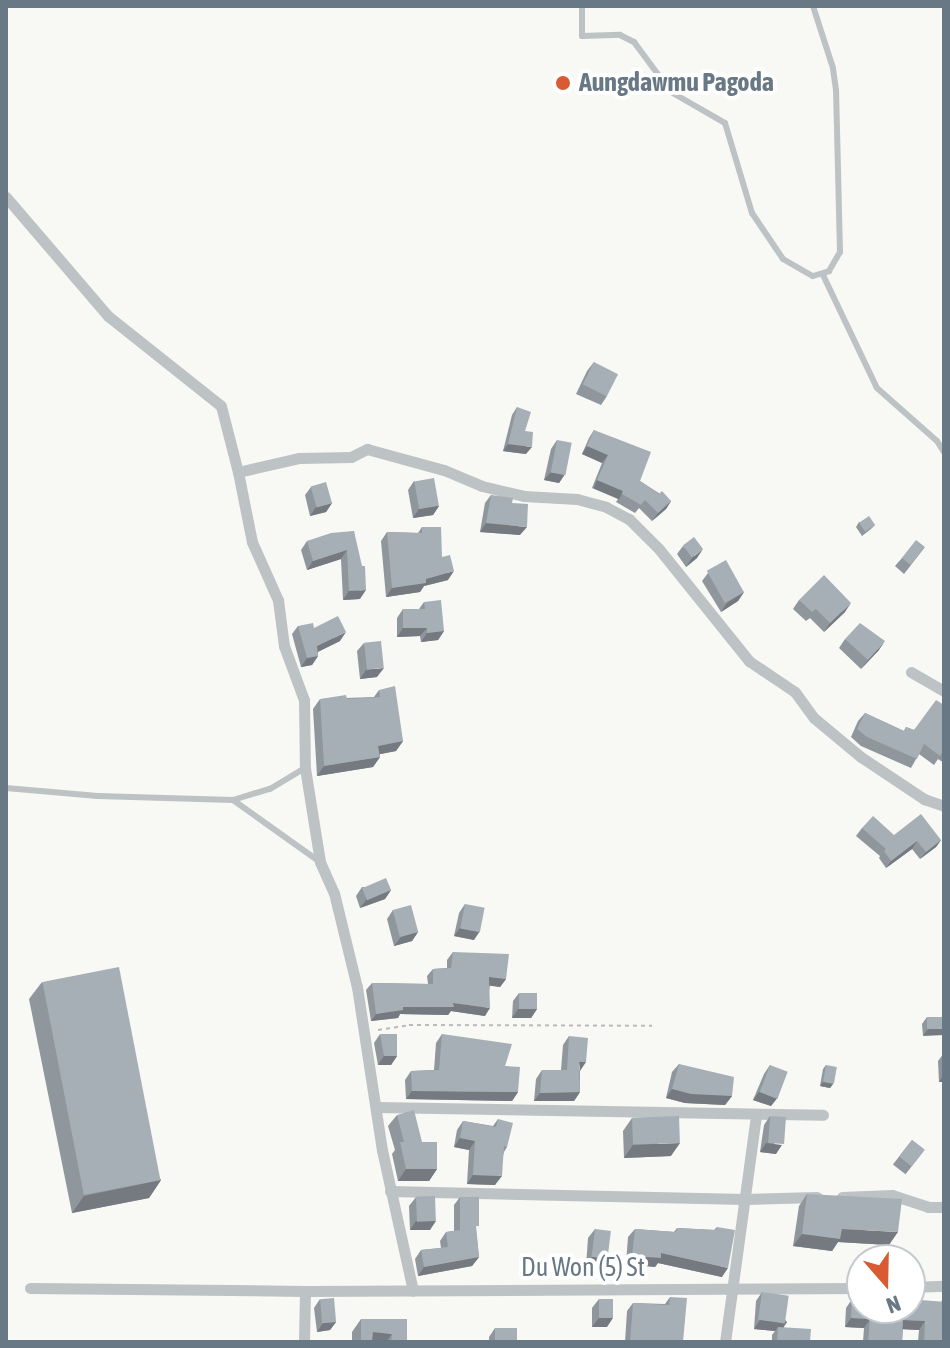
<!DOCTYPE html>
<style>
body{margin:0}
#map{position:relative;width:950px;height:1348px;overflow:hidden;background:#f8f8f5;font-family:"Asap Condensed",sans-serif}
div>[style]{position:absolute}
.path>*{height:2px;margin-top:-1px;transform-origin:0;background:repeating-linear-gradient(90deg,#b8bbbe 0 4px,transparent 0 8px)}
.lane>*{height:6px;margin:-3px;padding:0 3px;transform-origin:3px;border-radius:3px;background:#bdc2c5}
.street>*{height:11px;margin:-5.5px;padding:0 5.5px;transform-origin:5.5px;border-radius:5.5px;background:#bdc2c5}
.wall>*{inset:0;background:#8f969c;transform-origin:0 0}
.shaded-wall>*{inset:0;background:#747a7f;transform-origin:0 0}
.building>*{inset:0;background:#a6afb5;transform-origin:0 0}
.dots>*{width:22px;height:22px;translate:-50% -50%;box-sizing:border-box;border:4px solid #fff;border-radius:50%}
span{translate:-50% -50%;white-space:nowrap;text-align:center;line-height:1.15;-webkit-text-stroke:8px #fff;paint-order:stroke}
.poi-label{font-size:26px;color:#687885;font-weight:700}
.left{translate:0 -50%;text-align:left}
.street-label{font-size:26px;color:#687885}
.frame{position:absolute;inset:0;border:8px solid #687885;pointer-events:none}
.north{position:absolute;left:846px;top:1244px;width:80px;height:80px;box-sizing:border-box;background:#fff;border:2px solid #c3c9ce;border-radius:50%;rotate:160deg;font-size:22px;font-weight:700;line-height:32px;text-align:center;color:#687885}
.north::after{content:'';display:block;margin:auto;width:28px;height:36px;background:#da5b33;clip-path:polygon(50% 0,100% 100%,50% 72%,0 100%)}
</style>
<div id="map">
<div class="path">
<div style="left:378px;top:1030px;width:31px;rotate:-9deg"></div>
<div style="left:409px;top:1025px;width:243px;rotate:0.2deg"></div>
</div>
<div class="lane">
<div style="left:582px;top:6px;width:30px;rotate:90deg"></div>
<div style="left:582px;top:36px;width:38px;rotate:-2deg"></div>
<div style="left:620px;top:35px;width:16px;rotate:27deg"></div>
<div style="left:634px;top:42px;width:62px;rotate:53.5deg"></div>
<div style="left:671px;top:92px;width:62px;rotate:29.9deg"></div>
<div style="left:725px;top:123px;width:94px;rotate:73.3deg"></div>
<div style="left:752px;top:213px;width:55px;rotate:56deg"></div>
<div style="left:783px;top:259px;width:34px;rotate:30deg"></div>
<div style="left:813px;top:276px;width:17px;rotate:-17deg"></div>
<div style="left:829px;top:271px;width:22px;rotate:-60deg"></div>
<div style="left:840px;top:252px;width:162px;rotate:-91.4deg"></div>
<div style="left:836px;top:90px;width:22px;rotate:-98deg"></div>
<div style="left:833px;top:68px;width:65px;rotate:-107.9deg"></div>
<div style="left:823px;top:275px;width:125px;rotate:64.5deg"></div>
<div style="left:877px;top:388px;width:80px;rotate:41.5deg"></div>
<div style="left:937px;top:441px;width:13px;rotate:58deg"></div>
<div style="left:6px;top:788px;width:92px;rotate:5deg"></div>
<div style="left:98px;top:796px;width:135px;rotate:1.7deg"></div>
<div style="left:233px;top:800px;width:103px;rotate:35.5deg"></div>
<div style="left:233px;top:800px;width:39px;rotate:-17deg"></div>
<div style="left:270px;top:789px;width:41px;rotate:-31deg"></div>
</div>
<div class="street">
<div style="left:6px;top:197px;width:157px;rotate:49.4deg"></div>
<div style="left:108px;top:316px;width:144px;rotate:38.5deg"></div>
<div style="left:221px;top:406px;width:68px;rotate:75.6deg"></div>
<div style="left:238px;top:472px;width:63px;rotate:-12.9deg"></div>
<div style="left:299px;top:458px;width:52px;rotate:-1.1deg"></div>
<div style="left:351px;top:457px;width:18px;rotate:-27deg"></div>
<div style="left:367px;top:449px;width:80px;rotate:15.3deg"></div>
<div style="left:444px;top:470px;width:41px;rotate:22.8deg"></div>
<div style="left:482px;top:486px;width:43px;rotate:13.4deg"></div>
<div style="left:524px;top:496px;width:53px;rotate:3.2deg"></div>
<div style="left:577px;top:499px;width:30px;rotate:15deg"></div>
<div style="left:606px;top:507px;width:26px;rotate:28deg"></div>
<div style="left:629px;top:519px;width:42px;rotate:45deg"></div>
<div style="left:659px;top:549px;width:144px;rotate:51.2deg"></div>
<div style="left:749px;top:661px;width:55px;rotate:34deg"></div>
<div style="left:795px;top:692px;width:32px;rotate:54deg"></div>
<div style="left:814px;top:718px;width:61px;rotate:39.7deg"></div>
<div style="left:861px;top:757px;width:76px;rotate:33.7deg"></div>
<div style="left:924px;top:799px;width:21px;rotate:19deg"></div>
<div style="left:238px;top:472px;width:71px;rotate:78.7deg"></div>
<div style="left:252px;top:542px;width:64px;rotate:65.9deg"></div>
<div style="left:278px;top:600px;width:46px;rotate:82.6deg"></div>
<div style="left:284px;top:646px;width:58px;rotate:69.7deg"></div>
<div style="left:304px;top:700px;width:68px;rotate:89.2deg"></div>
<div style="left:305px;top:768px;width:95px;rotate:80.9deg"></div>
<div style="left:320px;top:862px;width:34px;rotate:66deg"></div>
<div style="left:334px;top:893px;width:97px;rotate:76.3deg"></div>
<div style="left:357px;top:987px;width:165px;rotate:81.3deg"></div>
<div style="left:382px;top:1150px;width:144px;rotate:77.6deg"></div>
<div style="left:911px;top:672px;width:38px;rotate:30deg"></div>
<div style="left:376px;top:1107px;width:447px;rotate:1deg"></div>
<div style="left:390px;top:1191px;width:355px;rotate:1.3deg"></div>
<div style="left:745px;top:1199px;width:72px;rotate:-1.6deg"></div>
<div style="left:842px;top:1197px;width:50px;rotate:-2.3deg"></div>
<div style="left:892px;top:1195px;width:38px;rotate:18deg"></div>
<div style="left:928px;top:1207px;width:16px"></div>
<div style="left:910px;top:1287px;width:34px;rotate:-2deg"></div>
<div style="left:30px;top:1288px;width:275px;rotate:0.6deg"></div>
<div style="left:305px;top:1291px;width:557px;rotate:-0.31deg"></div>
<div style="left:304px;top:1342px;width:51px;rotate:-88.9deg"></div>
<div style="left:725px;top:1342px;width:227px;rotate:-82.2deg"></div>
</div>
<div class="wall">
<div style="clip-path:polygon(594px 362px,607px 396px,601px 405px,576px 394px,587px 371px)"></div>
<div style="clip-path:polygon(517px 407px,525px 431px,526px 454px,503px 451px,512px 415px)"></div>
<div style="clip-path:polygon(594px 430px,640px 481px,671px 501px,666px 509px,652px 521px,639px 508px,635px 513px,616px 502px,618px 499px,592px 488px,602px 463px,582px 454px,589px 438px)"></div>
<div style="clip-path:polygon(557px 440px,565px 474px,559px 483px,544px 480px,551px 449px)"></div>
<div style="clip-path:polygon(414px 481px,439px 506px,433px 515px,413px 518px,408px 490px)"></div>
<div style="clip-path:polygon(311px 487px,332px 503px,326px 512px,310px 516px,305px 495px)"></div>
<div style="clip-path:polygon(491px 495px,512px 503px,520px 535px,480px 532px,485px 503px)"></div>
<div style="clip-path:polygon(859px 522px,875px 525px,871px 529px,862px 536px,856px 527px)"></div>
<div style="clip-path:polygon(422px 527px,442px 557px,448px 580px,424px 586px,420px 592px,386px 597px,381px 541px,387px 532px,418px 533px)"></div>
<div style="clip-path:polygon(354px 531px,360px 599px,343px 600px,341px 559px,307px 570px,301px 550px,307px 541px)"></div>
<div style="clip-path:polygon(683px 546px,697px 558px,686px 567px,677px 554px)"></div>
<div style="clip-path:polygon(925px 547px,904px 574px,895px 566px,902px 558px)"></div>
<div style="clip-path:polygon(708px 573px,744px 592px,738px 601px,721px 612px,702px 581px)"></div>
<div style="clip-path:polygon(799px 600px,845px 612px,824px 632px,810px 618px,806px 621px,793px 609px)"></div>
<div style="clip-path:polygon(424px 602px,444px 631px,438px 640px,421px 642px,420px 636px,397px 637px,397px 618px,403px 609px,419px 609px)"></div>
<div style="clip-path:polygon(298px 626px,314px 628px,340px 641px,318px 652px,318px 656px,312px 665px,301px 667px,292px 634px)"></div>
<div style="clip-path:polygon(845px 639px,879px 650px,861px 669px,839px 648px)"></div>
<div style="clip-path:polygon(364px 643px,377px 677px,360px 679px,357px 651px)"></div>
<div style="clip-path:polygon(379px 690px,403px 741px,396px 751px,380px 754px,380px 757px,373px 767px,317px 776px,313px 709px,320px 699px,374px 697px)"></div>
<div style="clip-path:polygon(944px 705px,944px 763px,938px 759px,934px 765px,919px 754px,911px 768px,861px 746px,851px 737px,858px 721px,865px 713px,904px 731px,906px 727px,914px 730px)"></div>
<div style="clip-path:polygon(862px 828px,894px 835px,941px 840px,936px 847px,920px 859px,912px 849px,886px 868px,879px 858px,880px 856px,856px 836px)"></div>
<div style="clip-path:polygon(362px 887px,391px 890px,385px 899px,360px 908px,356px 896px)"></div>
<div style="clip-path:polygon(465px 904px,474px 940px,454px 936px,459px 913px)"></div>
<div style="clip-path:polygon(393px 910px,418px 932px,412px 941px,394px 946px,387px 919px)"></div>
<div style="clip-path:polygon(453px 952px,506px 979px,500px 987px,490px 985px,485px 1016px,451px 1011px,448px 1015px,400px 1014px,398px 1018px,371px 1021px,366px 990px,372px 983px,428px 984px,427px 976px,433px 969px,447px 968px,447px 960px)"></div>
<div style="clip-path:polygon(42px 982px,161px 1180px,149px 1198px,72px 1213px,29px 999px)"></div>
<div style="clip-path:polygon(519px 993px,537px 1009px,531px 1018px,512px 1018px,513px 1001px)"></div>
<div style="clip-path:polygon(927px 1017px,944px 1017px,923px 1036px,922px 1024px)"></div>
<div style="clip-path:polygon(380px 1034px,397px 1056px,391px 1065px,378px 1065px,374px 1043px)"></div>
<div style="clip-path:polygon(442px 1034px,505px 1066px,518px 1092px,512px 1101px,406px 1099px,405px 1080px,411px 1071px,434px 1070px,436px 1043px)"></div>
<div style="clip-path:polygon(569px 1036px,580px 1071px,580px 1092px,574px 1101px,534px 1101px,536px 1079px,542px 1070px,561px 1070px,563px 1045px)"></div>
<div style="clip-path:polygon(944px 1053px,944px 1082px,939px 1082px,938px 1061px)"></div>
<div style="clip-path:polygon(679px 1064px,732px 1096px,725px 1105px,685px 1103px,666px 1098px,672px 1072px)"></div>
<div style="clip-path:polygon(770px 1065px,778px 1097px,771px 1106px,753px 1100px,764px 1074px)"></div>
<div style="clip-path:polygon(826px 1065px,833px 1084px,830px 1088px,820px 1086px,823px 1069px)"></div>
<div style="clip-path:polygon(397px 1115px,422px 1142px,437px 1169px,429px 1181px,398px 1181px,392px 1154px,395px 1150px,388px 1126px)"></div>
<div style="clip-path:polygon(770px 1116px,776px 1154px,760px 1152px,764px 1125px)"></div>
<div style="clip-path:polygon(632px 1118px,671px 1156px,624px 1158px,623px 1131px)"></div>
<div style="clip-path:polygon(498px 1119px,507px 1147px,504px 1152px,495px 1185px,467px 1184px,469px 1150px,454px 1147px,457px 1130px,463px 1121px,493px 1126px)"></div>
<div style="left:912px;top:1140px;width:16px;height:31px;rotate:38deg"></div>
<div style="clip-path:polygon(807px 1194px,889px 1245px,838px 1242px,832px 1251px,793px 1246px,799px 1206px)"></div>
<div style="clip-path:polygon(416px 1197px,430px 1230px,410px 1230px,409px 1206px)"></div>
<div style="clip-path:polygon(460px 1197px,476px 1230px,479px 1257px,472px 1266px,418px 1276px,415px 1259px,421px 1250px,441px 1248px,440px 1241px,446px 1232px,454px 1231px,454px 1205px)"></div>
<div style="clip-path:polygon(717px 1227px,722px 1277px,658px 1263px,655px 1267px,626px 1264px,628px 1237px,635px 1229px,674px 1232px,677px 1228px,714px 1230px)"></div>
<div style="clip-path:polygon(595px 1229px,608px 1259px,602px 1268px,586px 1266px,588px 1238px)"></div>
<div style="clip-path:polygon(762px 1292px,787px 1322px,783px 1327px,810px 1342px,772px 1342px,772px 1335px,775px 1331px,754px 1329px,756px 1301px)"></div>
<div style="clip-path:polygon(670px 1297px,683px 1342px,625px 1342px,627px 1311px,633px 1303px,665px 1304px)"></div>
<div style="clip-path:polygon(944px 1297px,944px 1342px,918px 1342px,919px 1330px,903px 1329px,902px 1342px,863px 1342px,864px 1328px,845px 1327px,846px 1308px,852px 1299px,941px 1302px)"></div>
<div style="clip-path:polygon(320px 1299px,336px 1322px,330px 1330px,317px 1332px,314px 1308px)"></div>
<div style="clip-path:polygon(599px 1299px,607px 1327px,592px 1327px,592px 1308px)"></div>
<div style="clip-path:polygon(361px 1319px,407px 1342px,352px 1342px,352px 1332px)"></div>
<div style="clip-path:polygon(495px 1328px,517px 1342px,489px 1342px,489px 1337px)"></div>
</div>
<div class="shaded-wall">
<div style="clip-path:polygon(508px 444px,532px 447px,526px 454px,503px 451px)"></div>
<div style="clip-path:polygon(587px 446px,608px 455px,602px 463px,582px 454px)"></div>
<div style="clip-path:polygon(551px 472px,565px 474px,559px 483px,544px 480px)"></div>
<div style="left:597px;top:480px;width:28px;height:9px;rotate:23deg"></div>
<div style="clip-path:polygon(671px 501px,666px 509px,652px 521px,658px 513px)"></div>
<div style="clip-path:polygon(332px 503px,326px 512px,310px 516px,316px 507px)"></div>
<div style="clip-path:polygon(439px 506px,433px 515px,413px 518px,419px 509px)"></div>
<div style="clip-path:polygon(486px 523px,527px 527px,520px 535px,480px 532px)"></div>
<div style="clip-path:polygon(703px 549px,697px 558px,686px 567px,692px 558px)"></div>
<div style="clip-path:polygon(347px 550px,341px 559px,307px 570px,313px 561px)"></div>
<div style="clip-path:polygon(454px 571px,448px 580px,424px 586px,420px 592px,386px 597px,392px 588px)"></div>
<div style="clip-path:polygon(366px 590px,360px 599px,343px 600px,349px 591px)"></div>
<div style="clip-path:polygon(744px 592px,738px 601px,721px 612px,727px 603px)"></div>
<div style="clip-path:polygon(851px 603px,845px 612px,824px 632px,830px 623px)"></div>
<div style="clip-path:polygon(403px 628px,427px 628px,420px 636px,397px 637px)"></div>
<div style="clip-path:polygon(444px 631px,438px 640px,421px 642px,427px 633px)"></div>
<div style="clip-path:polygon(346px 632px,340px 641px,311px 655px,317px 646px)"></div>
<div style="clip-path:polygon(885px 641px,879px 650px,861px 669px,868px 660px)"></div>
<div style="clip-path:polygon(318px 656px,312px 665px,301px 667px,307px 658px)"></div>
<div style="clip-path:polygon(384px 668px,377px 677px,360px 679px,366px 670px)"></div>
<div style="clip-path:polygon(403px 741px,396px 751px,371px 756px,378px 746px)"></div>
<div style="clip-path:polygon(380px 757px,373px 767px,317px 776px,324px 766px)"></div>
<div style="clip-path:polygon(941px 840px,936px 847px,920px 859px,926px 852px)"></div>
<div style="clip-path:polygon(917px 841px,912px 849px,886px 868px,891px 861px)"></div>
<div style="clip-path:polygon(391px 890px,385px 899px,360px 908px,367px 899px)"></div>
<div style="clip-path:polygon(460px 928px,480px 931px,474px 940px,454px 936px)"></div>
<div style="clip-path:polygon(418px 932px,412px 941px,394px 946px,401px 937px)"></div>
<div style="clip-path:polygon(489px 977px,506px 979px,500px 987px,484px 985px)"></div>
<div style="clip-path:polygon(453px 1003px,490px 1008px,485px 1016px,451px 1011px,448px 1015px,400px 1014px,398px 1018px,371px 1021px,376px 1014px,403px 1007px)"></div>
<div style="clip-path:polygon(518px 1009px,537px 1009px,531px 1018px,512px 1018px)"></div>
<div style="clip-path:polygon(944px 1028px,944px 1035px,923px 1036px,928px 1029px)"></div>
<div style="clip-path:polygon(384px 1056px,397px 1056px,391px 1065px,378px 1065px)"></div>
<div style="clip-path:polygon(579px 1062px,586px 1062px,580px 1071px)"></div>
<div style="clip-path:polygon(944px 1074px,944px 1082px,939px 1082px)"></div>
<div style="clip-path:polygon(823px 1082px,833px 1084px,830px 1088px,820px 1086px)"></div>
<div style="clip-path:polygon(672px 1089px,732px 1096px,725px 1105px,685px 1103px,666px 1098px)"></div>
<div style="clip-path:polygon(412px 1091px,518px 1092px,512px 1101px,406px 1099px)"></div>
<div style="clip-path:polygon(580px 1092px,574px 1101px,534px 1101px,540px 1093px)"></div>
<div style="clip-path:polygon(759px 1092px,778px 1097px,771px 1106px,753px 1100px)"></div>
<div style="clip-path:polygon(460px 1138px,475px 1141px,469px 1150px,454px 1147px)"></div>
<div style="clip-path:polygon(680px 1143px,671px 1156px,624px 1158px,633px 1145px)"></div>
<div style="clip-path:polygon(766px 1143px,782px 1145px,776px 1154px,760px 1152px)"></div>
<div style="clip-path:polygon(406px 1169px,437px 1169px,429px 1181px,398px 1181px)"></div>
<div style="clip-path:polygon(473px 1175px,502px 1176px,495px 1185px,467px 1184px)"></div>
<div style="clip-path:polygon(161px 1180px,149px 1198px,72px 1213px,84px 1196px)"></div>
<div style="clip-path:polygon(416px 1221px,436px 1221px,430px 1230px,410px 1230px)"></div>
<div style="clip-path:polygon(842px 1229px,898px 1232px,889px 1245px,838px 1242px,832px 1251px,793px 1246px,802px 1234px)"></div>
<div style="clip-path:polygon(661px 1253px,728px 1268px,722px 1277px,658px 1263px,655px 1267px,626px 1264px,632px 1256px)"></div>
<div style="clip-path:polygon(479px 1257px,472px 1266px,418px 1276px,424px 1267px)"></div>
<div style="clip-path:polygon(592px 1257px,608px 1259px,602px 1268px,586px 1266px)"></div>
<div style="clip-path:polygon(599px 1318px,613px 1318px,607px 1327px,592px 1327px)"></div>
<div style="clip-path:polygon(851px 1318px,870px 1319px,864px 1328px,845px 1327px)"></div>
<div style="clip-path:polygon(760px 1320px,787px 1322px,781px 1331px,778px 1327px,775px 1331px,754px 1329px)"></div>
<div style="clip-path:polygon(903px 1320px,925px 1321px,919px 1330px,897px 1329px)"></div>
<div style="clip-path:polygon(336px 1322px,330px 1330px,317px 1332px,323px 1323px)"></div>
<div style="clip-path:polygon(373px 1332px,392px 1334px,386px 1342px,367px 1342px)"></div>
</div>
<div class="building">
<div style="left:594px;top:362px;width:27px;height:25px;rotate:27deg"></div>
<div style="clip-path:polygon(517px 407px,531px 412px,525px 431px,533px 432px,532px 447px,508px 444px)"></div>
<div style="clip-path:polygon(594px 430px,651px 452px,640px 481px,659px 494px,662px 491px,671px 501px,658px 513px,645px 500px,641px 505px,622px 494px,623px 491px,597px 480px,608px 455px,587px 446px)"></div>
<div style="left:557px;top:440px;width:15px;height:33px;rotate:11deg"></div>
<div style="left:434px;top:478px;width:28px;height:20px;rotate:80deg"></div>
<div style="left:326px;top:482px;width:22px;height:16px;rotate:74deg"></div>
<div style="clip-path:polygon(491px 495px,513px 498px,512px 503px,528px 504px,527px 527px,486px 523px)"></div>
<div style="left:869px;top:516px;width:11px;height:12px;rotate:56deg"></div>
<div style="clip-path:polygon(422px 527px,441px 527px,442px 557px,450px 555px,454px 571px,426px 579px,426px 583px,392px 588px,387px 532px,422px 533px)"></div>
<div style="clip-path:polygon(354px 531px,362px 566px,365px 566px,366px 590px,349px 591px,347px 550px,313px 561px,307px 541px,331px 533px)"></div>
<div style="left:694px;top:537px;width:15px;height:14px;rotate:53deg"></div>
<div style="left:916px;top:540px;width:11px;height:23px;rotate:38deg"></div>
<div style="left:726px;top:560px;width:37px;height:22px;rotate:61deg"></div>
<div style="clip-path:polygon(824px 575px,851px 603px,830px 623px,816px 609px,812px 612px,799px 600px)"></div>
<div style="clip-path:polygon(441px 600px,444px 631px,427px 633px,427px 628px,403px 628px,403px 609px,425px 609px,424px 602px)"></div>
<div style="clip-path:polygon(338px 616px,346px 632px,317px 646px,318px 656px,307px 658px,298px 626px,313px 623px,314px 628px)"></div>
<div style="clip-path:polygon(860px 623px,885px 641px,868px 660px,845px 639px)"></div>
<div style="left:381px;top:641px;width:27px;height:17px;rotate:84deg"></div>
<div style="clip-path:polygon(395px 686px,403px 741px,378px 746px,380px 757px,324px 766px,320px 699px,346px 695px,347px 699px,380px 697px,379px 690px)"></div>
<div style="clip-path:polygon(936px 700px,944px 705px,944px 750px,940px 756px,924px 744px,917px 759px,867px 737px,857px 729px,865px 713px,904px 731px,906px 727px,914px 730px)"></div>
<div style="clip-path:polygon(921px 814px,941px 840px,926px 852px,917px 841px,891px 861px,884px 851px,886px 849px,862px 828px,873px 816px,894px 835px)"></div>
<div style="left:386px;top:878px;width:13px;height:26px;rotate:67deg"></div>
<div style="left:465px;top:904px;width:20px;height:25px;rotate:11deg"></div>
<div style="left:411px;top:905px;width:28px;height:19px;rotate:75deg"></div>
<div style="clip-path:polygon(453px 952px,509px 954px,506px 979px,489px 977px,490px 1008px,453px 1003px,454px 1007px,403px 1007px,403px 1010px,376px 1014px,372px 983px,433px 984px,433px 969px,451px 968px)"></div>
<div style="left:119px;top:967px;width:217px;height:78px;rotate:79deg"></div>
<div style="left:519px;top:993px;width:18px;height:16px"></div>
<div style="left:927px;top:1017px;width:17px;height:12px"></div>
<div style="clip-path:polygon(380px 1034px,397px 1034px,397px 1056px,384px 1056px)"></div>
<div style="clip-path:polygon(442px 1034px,512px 1044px,505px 1066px,520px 1067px,518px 1092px,412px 1091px,411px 1071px,439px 1070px)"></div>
<div style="clip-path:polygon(569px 1036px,588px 1038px,586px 1062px,579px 1062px,580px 1092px,540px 1093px,542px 1070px,567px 1070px)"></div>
<div style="clip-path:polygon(679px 1064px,734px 1077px,732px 1096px,691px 1094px,672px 1089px)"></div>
<div style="left:770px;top:1065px;width:19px;height:29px;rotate:21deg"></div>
<div style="left:826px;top:1065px;width:11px;height:17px;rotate:10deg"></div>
<div style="clip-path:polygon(414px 1110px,422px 1142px,437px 1142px,437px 1169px,406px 1169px,400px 1142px,404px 1142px,397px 1115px)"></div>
<div style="left:679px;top:1116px;width:27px;height:47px;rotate:88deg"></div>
<div style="left:770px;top:1116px;width:16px;height:27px;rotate:4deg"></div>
<div style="clip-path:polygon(498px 1119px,513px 1123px,507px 1147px,504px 1146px,502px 1176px,473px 1175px,475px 1141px,460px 1138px,463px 1121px,496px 1127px)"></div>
<div style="left:912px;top:1140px;width:16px;height:21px;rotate:38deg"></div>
<div style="clip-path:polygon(807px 1194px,902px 1199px,898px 1232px,842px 1229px,840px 1239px,802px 1234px)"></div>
<div style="left:435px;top:1196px;width:25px;height:19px;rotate:88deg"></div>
<div style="clip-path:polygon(460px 1197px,479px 1197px,479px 1226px,476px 1226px,479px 1257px,424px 1267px,421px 1250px,448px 1247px,446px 1232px,460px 1230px)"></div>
<div style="clip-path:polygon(717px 1227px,735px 1230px,728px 1268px,661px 1253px,661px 1258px,632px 1256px,635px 1229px,676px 1232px,677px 1228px,716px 1230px)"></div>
<div style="left:595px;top:1229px;width:16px;height:28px;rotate:7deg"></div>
<div style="left:762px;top:1292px;width:27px;height:28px;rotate:8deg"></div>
<div style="clip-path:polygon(670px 1297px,687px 1298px,683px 1342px,630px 1342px,633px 1303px,669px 1305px)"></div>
<div style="left:334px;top:1298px;width:24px;height:14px;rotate:85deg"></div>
<div style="left:599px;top:1299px;width:14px;height:19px"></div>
<div style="clip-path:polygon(852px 1299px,862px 1300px,862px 1308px,910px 1308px,910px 1299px,944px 1302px,944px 1342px,924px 1342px,925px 1321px,903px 1320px,902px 1342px,868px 1342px,870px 1319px,851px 1318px)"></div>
<div style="clip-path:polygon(361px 1319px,407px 1319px,407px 1342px,391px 1342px,392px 1334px,373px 1332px,372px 1342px,361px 1342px)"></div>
<div style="clip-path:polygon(778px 1327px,811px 1329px,810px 1342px,777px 1342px)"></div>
<div style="left:495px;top:1328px;width:22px;height:14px"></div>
</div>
<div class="dots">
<div style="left:563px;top:83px;background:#da5b33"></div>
</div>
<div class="poi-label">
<span class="left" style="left:579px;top:83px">Aungdawmu Pagoda</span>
</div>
<div class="street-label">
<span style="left:583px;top:1268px">Du Won (5) St</span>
</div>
<div class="frame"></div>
<div class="north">N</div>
</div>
